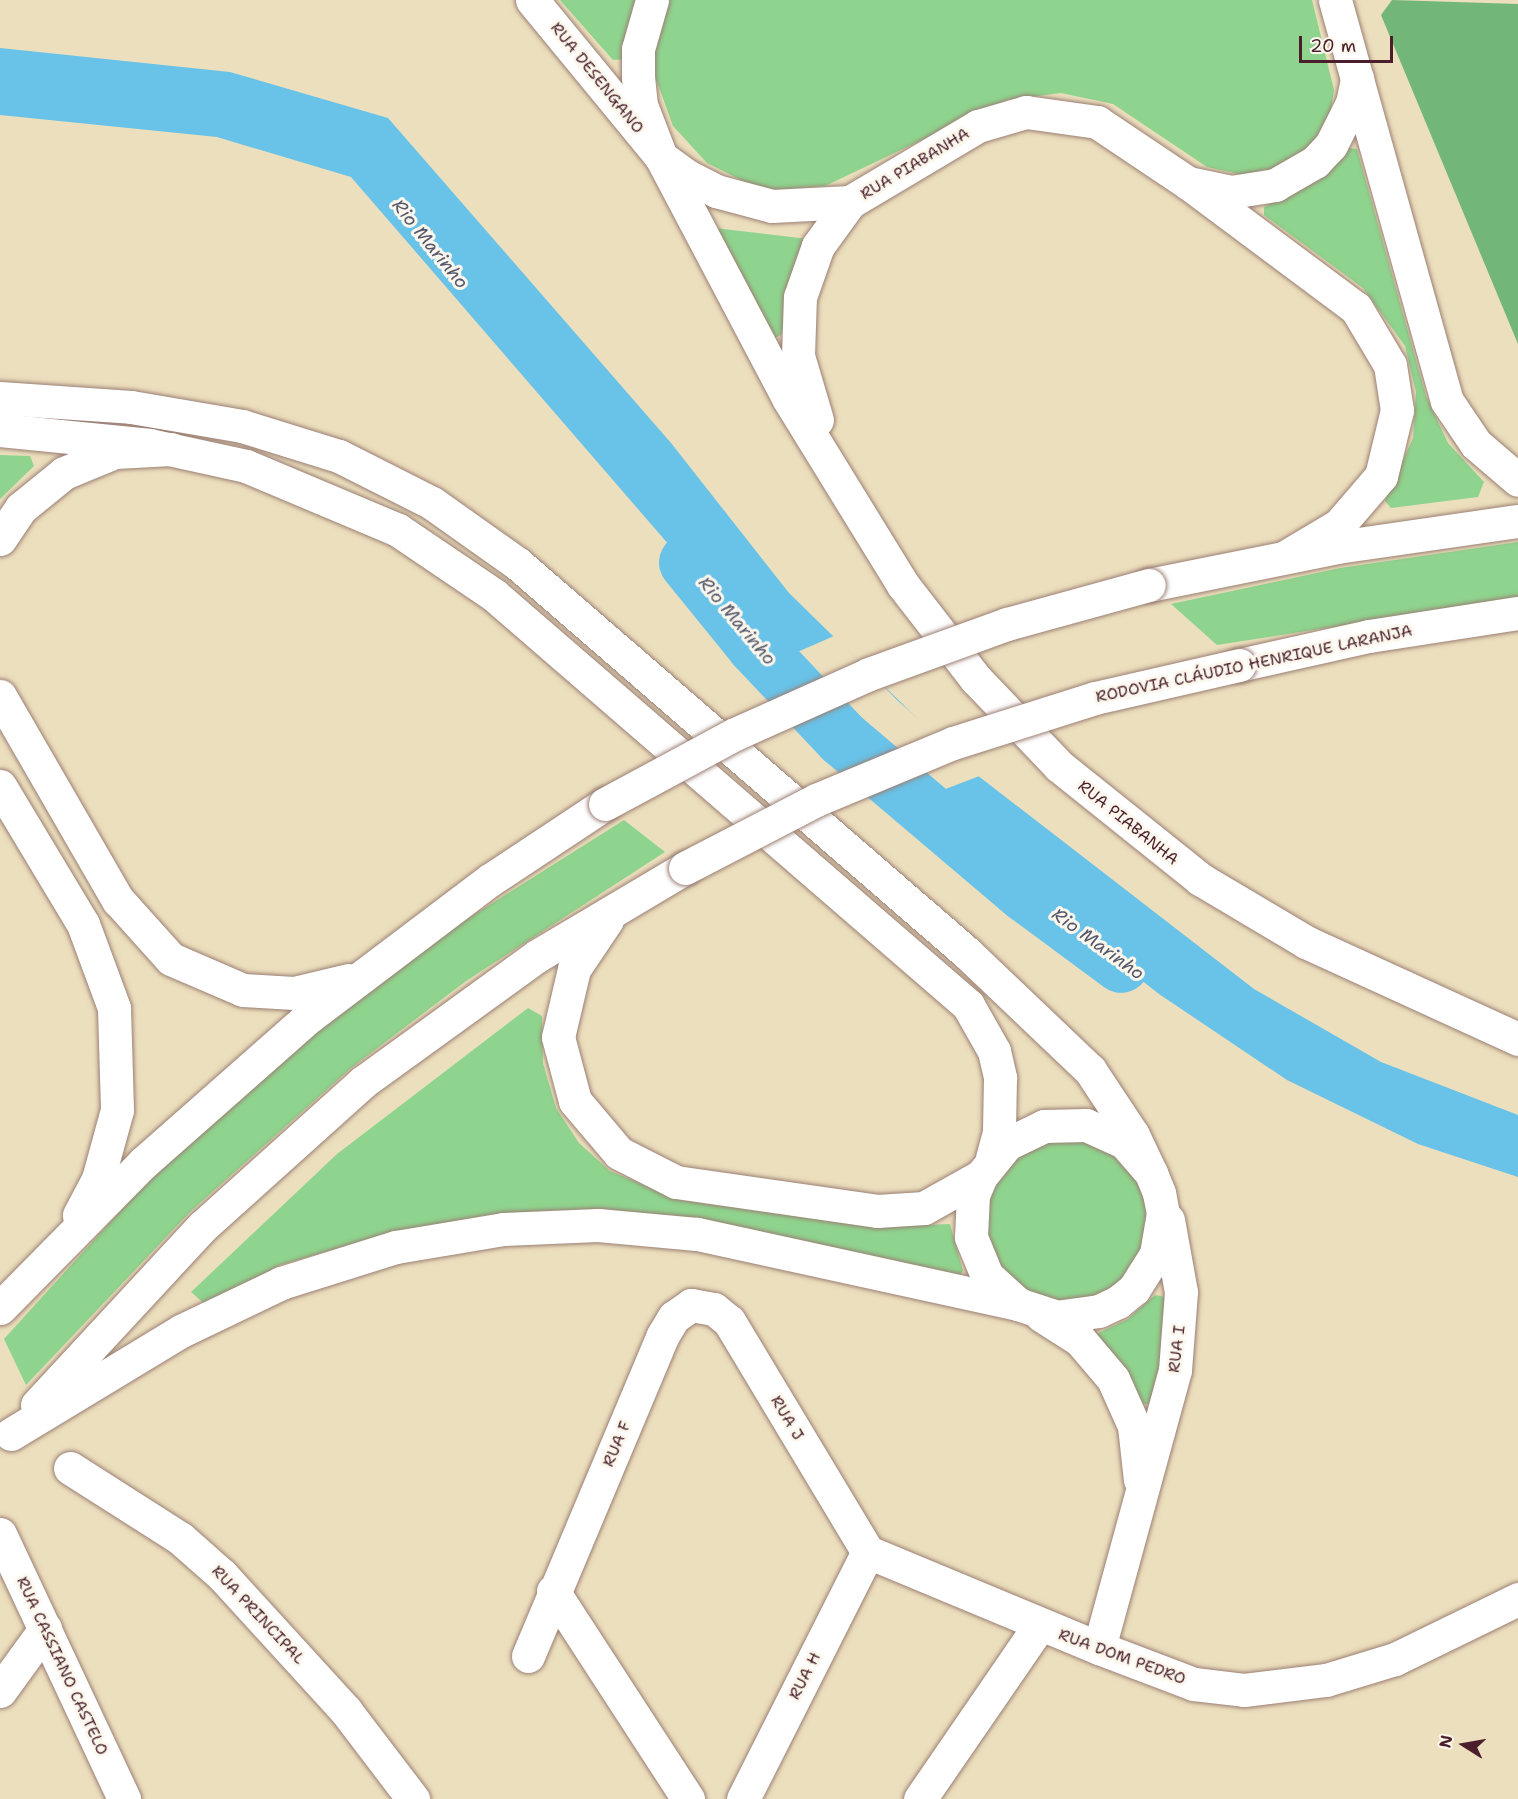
<!DOCTYPE html>
<meta charset="utf-8">
<style>
body{margin:0}
#map{position:relative;width:1518px;height:1799px;overflow:hidden;background:#ecdfbd;font-family:"Shantell Sans",sans-serif}
div>[style]{position:absolute}
.green>*{inset:0;background:#8fd48e}
.round{border-radius:50%}
.forest>*{inset:0;background:#73b679}
.water>*{inset:0;background:#69c2e7}
.pier>*{inset:0;background:#ecdfbd}
.river>*{height:57px;margin:-28.5px;padding:0 28.5px;transform-origin:28.5px;border-radius:28.5px;background:#69c2e7}
.roads{filter:drop-shadow(0 0 2px #9b7f74) drop-shadow(0 0 2px #9b7f74)}
.street>*{height:33px;margin:-16.5px;padding:0 16.5px;transform-origin:16.5px;border-radius:16.5px;background:#fff}
.secondary>*{height:33px;margin:-16.5px;padding:0 16.5px;transform-origin:16.5px;border-radius:16.5px;background:#fff}
.primary>*{height:33px;margin:-16.5px;padding:0 16.5px;transform-origin:16.5px;border-radius:16.5px;background:#fff}
.bridges{filter:drop-shadow(0 0 2px #9b7f74) drop-shadow(0 0 2px #9b7f74)}
.primary-bridge>*{height:33px;margin:-16.5px;padding:0 16.5px;transform-origin:16.5px;border-radius:16.5px;background:#fff}
span{translate:-50% -50%;white-space:nowrap;text-align:center;line-height:1.15;-webkit-text-stroke:6px #fbf7ec;paint-order:stroke}
.street-label{font-size:16px;color:#4a1f2b}
.water-label{font-size:18px;color:#55586d;font-style:italic}
.north{position:absolute;left:1434px;top:1715px;width:60px;height:60px;-webkit-text-stroke:4px #fbf7ec;paint-order:stroke;rotate:281deg;font-size:16px;font-weight:700;line-height:24px;text-align:center;color:#4a1f2b}
.north::after{content:'';display:block;margin:auto;width:21px;height:27px;background:#4a1f2b;clip-path:polygon(50% 0,100% 100%,50% 72%,0 100%)}
.scale{position:absolute;left:1299px;top:36px;width:94px;height:27px;box-sizing:border-box;border:3px solid #4a1f2b;border-top:0;padding-left:8px;font-size:18px;line-height:21px;white-space:nowrap;color:#4a1f2b;-webkit-text-stroke:4px #fbf7ec;paint-order:stroke}
</style>
<div id="map">
<div class="green">
<div style="clip-path:polygon(560px 0,638px 0,625px 59px,613px 60px)"></div>
<div style="clip-path:polygon(667px 0,1312px 0,1334px 90px,1331px 110px,1312px 145px,1280px 167px,1243px 175px,1207px 167px,1113px 104px,1061px 93px,1006px 100px,825px 186px,775px 190px,751px 185px,707px 163px,673px 126px,656px 79px,654px 54px)"></div>
<div style="clip-path:polygon(1349px 148px,1357px 149px,1426px 396px,1448px 443px,1484px 482px,1478px 497px,1391px 508px,1385px 501px,1413px 438px,1416px 392px,1405px 346px,1363px 288px,1264px 215px,1264px 207px,1316px 179px)"></div>
<div style="clip-path:polygon(715px 228px,808px 239px,781px 335px,772px 339px)"></div>
<div style="clip-path:polygon(0 455px,30px 456px,34px 466px,0 499px)"></div>
<div style="clip-path:polygon(1518px 542px,1518px 598px,1217px 645px,1171px 604px,1340px 568px)"></div>
<div style="clip-path:polygon(624px 820px,665px 852px,466px 981px,351px 1068px,190px 1212px,26px 1385px,4px 1339px,153px 1175px,262px 1074px,437px 938px)"></div>
<div style="clip-path:polygon(528px 1008px,542px 1016px,543px 1063px,556px 1108px,579px 1143px,610px 1171px,680px 1200px,874px 1227px,950px 1224px,963px 1271px,959px 1276px,702px 1219px,594px 1209px,388px 1234px,280px 1265px,206px 1305px,191px 1292px,337px 1154px)"></div>
<div class="round" style="left:985px;top:1139px;width:162px;height:162px"></div>
<div style="clip-path:polygon(1155px 1295px,1170px 1298px,1159px 1404px,1135px 1404px,1092px 1336px,1128px 1319px)"></div>
</div>
<div class="forest">
<div style="clip-path:polygon(1392px 0,1518px 4px,1518px 344px,1381px 15px)"></div>
</div>
<div class="water">
<div style="clip-path:polygon(0 48px,230px 72px,388px 118px,671px 443px,789px 593px,968px 768px,1254px 989px,1381px 1062px,1518px 1115px,1518px 1177px,1418px 1144px,1287px 1080px,1159px 994px,929px 813px,746px 634px,351px 177px,217px 137px,0 115px)"></div>
</div>
<div class="pier">
<div style="clip-path:polygon(834px 636px,898px 701px,982px 775px,912px 802px,770px 664px)"></div>
</div>
<div class="river">
<div style="left:687px;top:562px;width:108px;rotate:51deg"></div>
<div style="left:755px;top:646px;width:127px;rotate:46.6deg"></div>
<div style="left:842px;top:738px;width:240px;rotate:40.3deg"></div>
<div style="left:1025px;top:893px;width:119px;rotate:36.5deg"></div>
</div>
<div class="roads">
<div class="street">
<div style="left:70px;top:1468px;width:130px;rotate:32.5deg"></div>
<div style="left:180px;top:1538px;width:56px;rotate:41.4deg"></div>
<div style="left:222px;top:1575px;width:184px;rotate:47.6deg"></div>
<div style="left:346px;top:1711px;width:111px;rotate:52.7deg"></div>
<div style="left:553px;top:1591px;width:248px;rotate:57deg"></div>
<div style="left:1099px;top:1648px;width:102px;rotate:20.8deg"></div>
<div style="left:1194px;top:1684px;width:50px;rotate:6.8deg"></div>
<div style="left:1244px;top:1690px;width:83px;rotate:-7deg"></div>
<div style="left:1326px;top:1680px;width:72px;rotate:-16.9deg"></div>
<div style="left:1395px;top:1659px;width:137px;rotate:-26deg"></div>
<div style="left:528px;top:1656px;width:348px;rotate:-67.2deg"></div>
<div style="left:663px;top:1335px;width:21px;rotate:-59deg"></div>
<div style="left:674px;top:1317px;width:21px;rotate:-35deg"></div>
<div style="left:691px;top:1305px;width:23px;rotate:10deg"></div>
<div style="left:714px;top:1309px;width:19px;rotate:39deg"></div>
<div style="left:729px;top:1321px;width:270px;rotate:59deg"></div>
<div style="left:0;top:1691px;width:77px;rotate:-54deg"></div>
</div>
<div class="secondary">
<div style="left:532px;top:0;width:203px;rotate:50.6deg"></div>
<div style="left:661px;top:157px;width:32px;rotate:36deg"></div>
<div style="left:687px;top:176px;width:33px;rotate:27deg"></div>
<div style="left:716px;top:191px;width:58px;rotate:15deg"></div>
<div style="left:772px;top:206px;width:78px;rotate:-2.9deg"></div>
<div style="left:652px;top:0;width:51px;rotate:105.9deg"></div>
<div style="left:638px;top:49px;width:28px;rotate:90deg"></div>
<div style="left:638px;top:77px;width:28px;rotate:84deg"></div>
<div style="left:641px;top:105px;width:56px;rotate:69deg"></div>
<div style="left:661px;top:157px;width:272px;rotate:62.2deg"></div>
<div style="left:788px;top:398px;width:220px;rotate:58.4deg"></div>
<div style="left:903px;top:585px;width:119px;rotate:52.2deg"></div>
<div style="left:976px;top:679px;width:120px;rotate:46.3deg"></div>
<div style="left:1059px;top:766px;width:181px;rotate:38.7deg"></div>
<div style="left:1200px;top:879px;width:123px;rotate:30.7deg"></div>
<div style="left:1306px;top:942px;width:233px;rotate:24.6deg"></div>
<div style="left:0;top:398px;width:131px;rotate:3.9deg"></div>
<div style="left:131px;top:407px;width:113px;rotate:9.7deg"></div>
<div style="left:242px;top:426px;width:102px;rotate:17.2deg"></div>
<div style="left:339px;top:456px;width:104px;rotate:26.8deg"></div>
<div style="left:432px;top:503px;width:105px;rotate:35.3deg"></div>
<div style="left:518px;top:564px;width:594px;rotate:40.9deg"></div>
<div style="left:967px;top:953px;width:170px;rotate:43.6deg"></div>
<div style="left:1090px;top:1070px;width:78px;rotate:56.5deg"></div>
<div style="left:1133px;top:1135px;width:42px;rotate:64.7deg"></div>
<div style="left:1151px;top:1173px;width:22px;rotate:68deg"></div>
<div style="left:1159px;top:1193px;width:20px;rotate:79deg"></div>
<div style="left:1163px;top:1213px;width:42px;rotate:99.7deg"></div>
<div style="left:1156px;top:1254px;width:41px;rotate:122.2deg"></div>
<div style="left:1134px;top:1289px;width:21px;rotate:141deg"></div>
<div style="left:1118px;top:1302px;width:21px;rotate:155deg"></div>
<div style="left:1099px;top:1311px;width:42px;rotate:171.9deg"></div>
<div style="left:1057px;top:1317px;width:41px;rotate:-161.6deg"></div>
<div style="left:1018px;top:1304px;width:42px;rotate:-137.9deg"></div>
<div style="left:987px;top:1276px;width:42px;rotate:-112.3deg"></div>
<div style="left:971px;top:1237px;width:42px;rotate:-87.3deg"></div>
<div style="left:973px;top:1195px;width:21px;rotate:-67deg"></div>
<div style="left:981px;top:1176px;width:41px;rotate:-50.9deg"></div>
<div style="left:1007px;top:1144px;width:41px;rotate:-25.9deg"></div>
<div style="left:1044px;top:1126px;width:42px;rotate:-1.4deg"></div>
<div style="left:1086px;top:1125px;width:42px;rotate:24.1deg"></div>
<div style="left:1124px;top:1142px;width:41px;rotate:48.9deg"></div>
<div style="left:817px;top:420px;width:67px;rotate:-106.5deg"></div>
<div style="left:798px;top:356px;width:59px;rotate:-88.1deg"></div>
<div style="left:800px;top:297px;width:54px;rotate:-70.6deg"></div>
<div style="left:818px;top:246px;width:54px;rotate:-54deg"></div>
<div style="left:850px;top:202px;width:149px;rotate:-30.7deg"></div>
<div style="left:978px;top:126px;width:50px;rotate:-16.3deg"></div>
<div style="left:1026px;top:112px;width:72px;rotate:8deg"></div>
<div style="left:1097px;top:122px;width:110px;rotate:33.8deg"></div>
<div style="left:1188px;top:183px;width:44px;rotate:11.8deg"></div>
<div style="left:1231px;top:192px;width:45px;rotate:-9deg"></div>
<div style="left:1275px;top:185px;width:46px;rotate:-29.9deg"></div>
<div style="left:1315px;top:162px;width:23px;rotate:-47deg"></div>
<div style="left:1331px;top:145px;width:47px;rotate:-63.4deg"></div>
<div style="left:1352px;top:103px;width:25px;rotate:-78deg"></div>
<div style="left:1357px;top:79px;width:82px;rotate:-105.6deg"></div>
<div style="left:0;top:430px;width:151px;rotate:5.7deg"></div>
<div style="left:150px;top:445px;width:98px;rotate:12.3deg"></div>
<div style="left:246px;top:466px;width:165px;rotate:22.8deg"></div>
<div style="left:398px;top:530px;width:116px;rotate:34.1deg"></div>
<div style="left:494px;top:595px;width:627px;rotate:40.86deg"></div>
<div style="left:968px;top:1005px;width:53px;rotate:60.5deg"></div>
<div style="left:994px;top:1051px;width:28px;rotate:77deg"></div>
<div style="left:1000px;top:1078px;width:54px;rotate:91.1deg"></div>
<div style="left:999px;top:1132px;width:28px;rotate:105deg"></div>
<div style="left:1041px;top:1315px;width:46px;rotate:32.7deg"></div>
<div style="left:1080px;top:1340px;width:51px;rotate:49.8deg"></div>
<div style="left:1113px;top:1379px;width:51px;rotate:65.9deg"></div>
<div style="left:1134px;top:1426px;width:54px;rotate:83.7deg"></div>
<div style="left:0;top:1534px;width:293px;rotate:64.9deg"></div>
<div style="left:743px;top:1799px;width:277px;rotate:-63.2deg"></div>
<div style="left:868px;top:1552px;width:250px;rotate:22.6deg"></div>
<div style="left:1099px;top:1648px;width:288px;rotate:-74.7deg"></div>
<div style="left:1175px;top:1370px;width:78px;rotate:-85.6deg"></div>
<div style="left:1181px;top:1292px;width:73px;rotate:-100.2deg"></div>
<div style="left:920px;top:1799px;width:210px;rotate:-55.5deg"></div>
</div>
<div class="primary">
<div style="left:1357px;top:79px;width:334px;rotate:74.4deg"></div>
<div style="left:1447px;top:401px;width:52px;rotate:56deg"></div>
<div style="left:1476px;top:444px;width:55px;rotate:40.6deg"></div>
<div style="left:1188px;top:183px;width:209px;rotate:36.7deg"></div>
<div style="left:1356px;top:308px;width:66px;rotate:59.2deg"></div>
<div style="left:1390px;top:365px;width:46px;rotate:81.2deg"></div>
<div style="left:1397px;top:410px;width:68px;rotate:103.6deg"></div>
<div style="left:1381px;top:476px;width:65px;rotate:130.6deg"></div>
<div style="left:1339px;top:525px;width:61px;rotate:149.2deg"></div>
<div style="left:0;top:539px;width:37px;rotate:-56deg"></div>
<div style="left:21px;top:508px;width:55px;rotate:-39.1deg"></div>
<div style="left:64px;top:473px;width:55px;rotate:-22.4deg"></div>
<div style="left:115px;top:452px;width:56px;rotate:-3.1deg"></div>
<div style="left:1149px;top:585px;width:192px;rotate:-11.4deg"></div>
<div style="left:1337px;top:547px;width:183px;rotate:-8.2deg"></div>
<div style="left:1239px;top:665px;width:133px;rotate:-12.6deg"></div>
<div style="left:1369px;top:636px;width:151px;rotate:-8.8deg"></div>
<div style="left:0;top:696px;width:236px;rotate:60deg"></div>
<div style="left:118px;top:900px;width:79px;rotate:48.1deg"></div>
<div style="left:171px;top:959px;width:78px;rotate:23.3deg"></div>
<div style="left:243px;top:990px;width:51px;rotate:3.4deg"></div>
<div style="left:294px;top:993px;width:56px;rotate:-13.5deg"></div>
<div style="left:0;top:786px;width:161px;rotate:59deg"></div>
<div style="left:83px;top:924px;width:90px;rotate:69.7deg"></div>
<div style="left:114px;top:1008px;width:102px;rotate:88.3deg"></div>
<div style="left:117px;top:1110px;width:72px;rotate:105.4deg"></div>
<div style="left:98px;top:1179px;width:41px;rotate:117.8deg"></div>
<div style="left:607px;top:920px;width:59px;rotate:124deg"></div>
<div style="left:574px;top:969px;width:70px;rotate:103.2deg"></div>
<div style="left:558px;top:1037px;width:66px;rotate:75.1deg"></div>
<div style="left:575px;top:1101px;width:68px;rotate:49.8deg"></div>
<div style="left:619px;top:1153px;width:64px;rotate:27deg"></div>
<div style="left:676px;top:1182px;width:203px;rotate:8.2deg"></div>
<div style="left:877px;top:1211px;width:47px;rotate:-3.7deg"></div>
<div style="left:924px;top:1208px;width:65px;rotate:-29.3deg"></div>
<div style="left:0;top:1308px;width:204px;rotate:-45.4deg"></div>
<div style="left:143px;top:1163px;width:222px;rotate:-41.4deg"></div>
<div style="left:310px;top:1016px;width:226px;rotate:-37.1deg"></div>
<div style="left:490px;top:880px;width:138px;rotate:-33.5deg"></div>
<div style="left:37px;top:1405px;width:244px;rotate:-47.2deg"></div>
<div style="left:203px;top:1226px;width:215px;rotate:-42deg"></div>
<div style="left:363px;top:1082px;width:215px;rotate:-35.9deg"></div>
<div style="left:537px;top:956px;width:172px;rotate:-30.7deg"></div>
<div style="left:11px;top:1434px;width:199px;rotate:-31.2deg"></div>
<div style="left:181px;top:1331px;width:111px;rotate:-25.6deg"></div>
<div style="left:281px;top:1283px;width:121px;rotate:-17.4deg"></div>
<div style="left:396px;top:1247px;width:109px;rotate:-9.5deg"></div>
<div style="left:503px;top:1229px;width:95px;rotate:-2.4deg"></div>
<div style="left:598px;top:1225px;width:99px;rotate:5.2deg"></div>
<div style="left:697px;top:1234px;width:329px;rotate:12.3deg"></div>
</div>
</div>
<div class="bridges">
<div class="primary-bridge">
<div style="left:605px;top:804px;width:148px;rotate:-28.3deg"></div>
<div style="left:735px;top:734px;width:147px;rotate:-24.1deg"></div>
<div style="left:869px;top:674px;width:147px;rotate:-19.9deg"></div>
<div style="left:1007px;top:624px;width:147px;rotate:-15.4deg"></div>
<div style="left:685px;top:868px;width:148px;rotate:-27.4deg"></div>
<div style="left:816px;top:800px;width:148px;rotate:-22.6deg"></div>
<div style="left:953px;top:743px;width:149px;rotate:-17.6deg"></div>
<div style="left:1095px;top:698px;width:148px;rotate:-12.9deg"></div>
</div>
</div>
<div class="street-label">
<span style="left:597px;top:78px;rotate:51deg">RUA DESENGANO</span>
<span style="left:915px;top:164px;rotate:-31deg">RUA PIABANHA</span>
<span style="left:1254px;top:664px;rotate:-12deg">RODOVIA CLÁUDIO HENRIQUE LARANJA</span>
<span style="left:1128px;top:823px;rotate:39deg">RUA PIABANHA</span>
<span style="left:1177px;top:1349px;rotate:-83deg">RUA I</span>
<span style="left:787px;top:1418px;rotate:59deg">RUA J</span>
<span style="left:617px;top:1444px;rotate:-67deg">RUA F</span>
<span style="left:258px;top:1615px;rotate:47deg">RUA PRINCIPAL</span>
<span style="left:1122px;top:1657px;rotate:20deg">RUA DOM PEDRO</span>
<span style="left:62px;top:1666px;rotate:65deg">RUA CASSIANO CASTELO</span>
<span style="left:805px;top:1676px;rotate:-63deg">RUA H</span>
</div>
<div class="water-label">
<span style="left:430px;top:244px;rotate:51deg">Rio Marinho</span>
<span style="left:737px;top:621px;rotate:50deg">Rio Marinho</span>
<span style="left:1098px;top:944px;rotate:36deg">Rio Marinho</span>
</div>
<div class="north">N</div>
<div class="scale">20 m</div>
</div>
